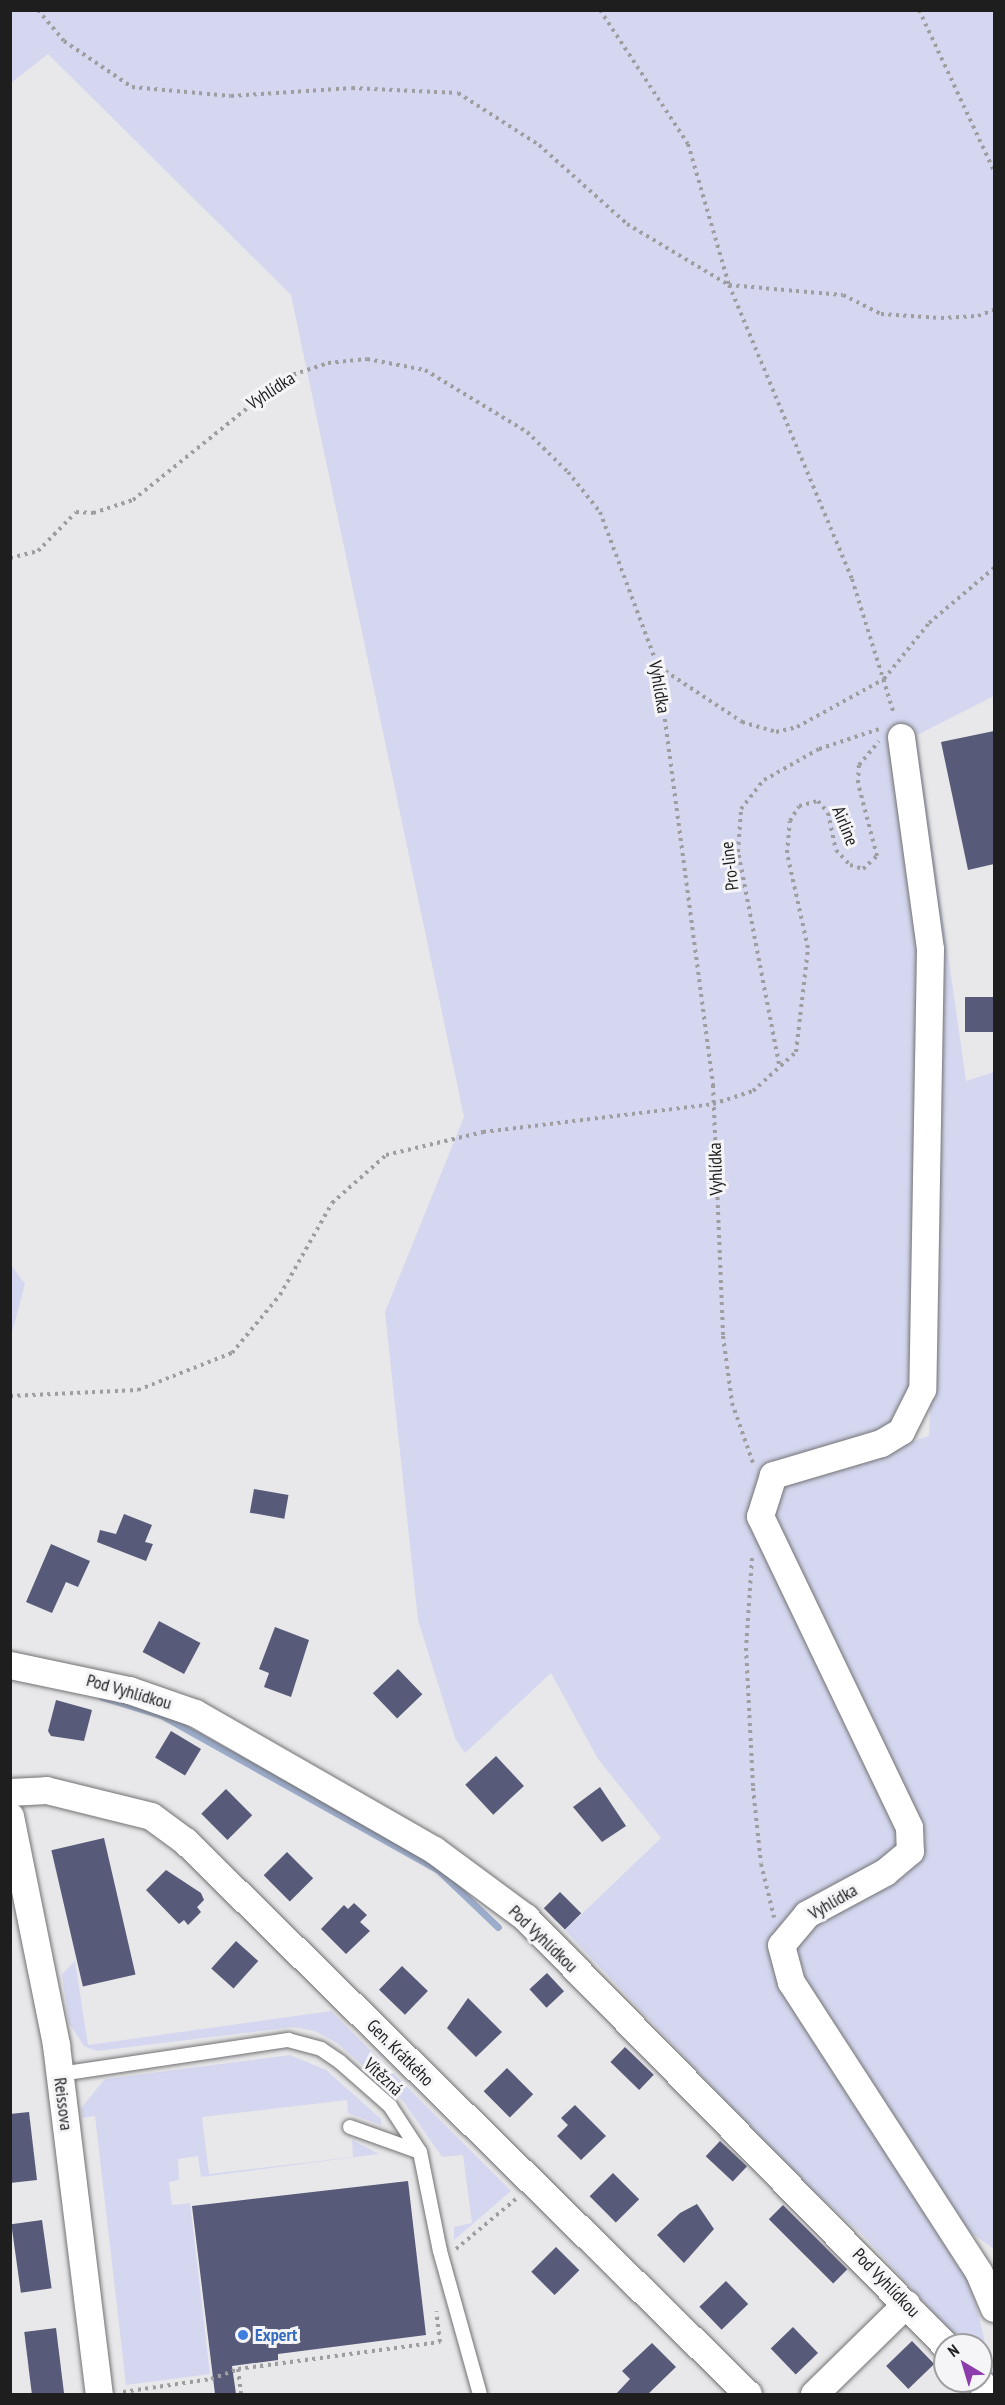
<!DOCTYPE html>
<meta charset="utf-8">
<style>
body{margin:0}
#map{position:relative;width:1005px;height:2405px;overflow:hidden;background:#e8e8ea;font-family:"PT Sans Narrow",sans-serif}
div>[style]{position:absolute}
.green>*{inset:0;background:#d4d7ef}
.stream>*{height:7px;margin:-3.5px;padding:0 3.5px;transform-origin:3.5px;border-radius:3.5px;background:#9caccb}
.building>*{inset:0;background:#575a78;transform-origin:0 0}
.path>*{height:4px;margin-top:-2px;transform-origin:0;background:repeating-linear-gradient(90deg,#9e9ea0 0 3px,transparent 0 7.5px)}
.roads{filter:drop-shadow(0 0 2px #727274) drop-shadow(0 0 2px #727274)}
.lane>*{height:14px;margin:-7px;padding:0 7px;transform-origin:7px;border-radius:7px;background:#fff}
.street>*{height:27px;margin:-13.5px;padding:0 13.5px;transform-origin:13.5px;border-radius:13.5px;background:#fff}
.dots>*{width:16px;height:16px;translate:-50% -50%;box-sizing:border-box;border:3px solid #f5f5f8;border-radius:50%}
span{translate:-50% -50%;white-space:nowrap;text-align:center;line-height:1.15;-webkit-text-stroke:6px #f5f5f8;paint-order:stroke}
.street-label{font-size:18px;color:#1e1e1f}
.shop-label{font-size:18px;color:#366cbe;font-weight:700}
.left{translate:0 -50%;text-align:left}
.frame{position:absolute;inset:0;border:12px solid #1e1e1f;pointer-events:none}
.north{position:absolute;left:933px;top:2333px;width:60px;height:60px;box-sizing:border-box;background:#f5f5f8;border:2px solid #9f9fa1;border-radius:50%;rotate:322deg;font-size:16px;font-weight:700;line-height:24px;text-align:center;color:#1e1e1f}
.north::after{content:'';display:block;margin:auto;width:21px;height:27px;background:#8c3cab;clip-path:polygon(50% 0,100% 100%,50% 72%,0 100%)}
</style>
<div id="map">
<div class="green">
<div style="clip-path:polygon(evenodd,11px 11px,994px 11px,994px 696px,917px 735px,966px 1081px,994px 1072px,994px 2249px,956px 2222px,994px 2380px,981px 2365px,981px 2345px,963px 2345px,862px 2234px,793px 2173px,565px 1930px,661px 1838px,598px 1759px,551px 1673px,465px 1753px,455px 1738px,418px 1620px,385px 1312px,464px 1117px,291px 295px,48px 54px,11px 83px,11px 11px,939px 1193px,929px 1436px,814px 1472px,909px 1413px,939px 1193px)"></div>
<div style="clip-path:polygon(11px 1265px,25px 1284px,11px 1336px)"></div>
<div style="clip-path:polygon(75px 1961px,88px 2045px,331px 2011px,511px 2191px,454px 2240px,454px 2227px,472px 2223px,463px 2155px,442px 2157px,403px 2101px,337px 2043px,315px 2031px,293px 2027px,97px 2051px,84px 2046px,69px 2023px,62px 1974px)"></div>
<div style="clip-path:polygon(290px 2055px,326px 2070px,381px 2119px,381px 2125px,348px 2113px,347px 2100px,202px 2117px,209px 2174px,353px 2157px,352px 2140px,379px 2154px,201px 2177px,198px 2156px,178px 2159px,179px 2180px,169px 2182px,172px 2205px,190px 2203px,210px 2374px,126px 2385px,95px 2116px,82px 2118px,81px 2108px,105px 2079px)"></div>
</div>
<div class="stream">
<div style="left:102px;top:1697px;width:62px;rotate:17deg"></div>
<div style="left:161px;top:1715px;width:316px;rotate:29.2deg"></div>
<div style="left:437px;top:1869px;width:84px;rotate:43.6deg"></div>
</div>
<div class="building">
<div style="clip-path:polygon(994px 731px,994px 864px,968px 870px,941px 742px)"></div>
<div style="left:965px;top:997px;width:29px;height:35px"></div>
<div style="left:254px;top:1489px;width:35px;height:24px;rotate:10deg"></div>
<div style="clip-path:polygon(124px 1514px,152px 1525px,145px 1542px,153px 1544px,146px 1561px,97px 1542px,100px 1530px,116px 1534px)"></div>
<div style="clip-path:polygon(51px 1544px,90px 1561px,78px 1587px,66px 1582px,52px 1613px,26px 1602px)"></div>
<div style="left:159px;top:1621px;width:47px;height:35px;rotate:28deg"></div>
<div style="clip-path:polygon(275px 1627px,309px 1640px,291px 1697px,264px 1687px,269px 1673px,259px 1669px)"></div>
<div style="left:398px;top:1669px;width:35px;height:35px;rotate:46deg"></div>
<div style="clip-path:polygon(56px 1700px,92px 1710px,84px 1741px,51px 1736px,48px 1731px)"></div>
<div style="left:171px;top:1731px;width:35px;height:31px;rotate:31deg"></div>
<div style="left:496px;top:1756px;width:41px;height:42px;rotate:47deg"></div>
<div style="clip-path:polygon(600px 1787px,626px 1826px,602px 1842px,573px 1807px)"></div>
<div style="left:226px;top:1789px;width:37px;height:35px;rotate:45deg"></div>
<div style="left:104px;top:1838px;width:140px;height:54px;rotate:77deg"></div>
<div style="left:287px;top:1852px;width:37px;height:33px;rotate:45deg"></div>
<div style="clip-path:polygon(166px 1870px,201px 1893px,204px 1900px,197px 1907px,201px 1912px,188px 1925px,184px 1920px,179px 1924px,146px 1890px)"></div>
<div style="left:560px;top:1892px;width:30px;height:23px;rotate:45deg"></div>
<div style="clip-path:polygon(354px 1903px,367px 1915px,360px 1922px,370px 1931px,346px 1954px,321px 1929px,344px 1905px,348px 1909px)"></div>
<div style="left:236px;top:1941px;width:30px;height:37px;rotate:42deg"></div>
<div style="left:402px;top:1966px;width:36px;height:33px;rotate:44deg"></div>
<div style="left:547px;top:1973px;width:25px;height:24px;rotate:47deg"></div>
<div style="clip-path:polygon(468px 1998px,502px 2032px,476px 2057px,447px 2028px)"></div>
<div style="left:625px;top:2047px;width:40px;height:21px;rotate:44deg"></div>
<div style="left:507px;top:2068px;width:37px;height:33px;rotate:45deg"></div>
<div style="clip-path:polygon(575px 2105px,606px 2136px,581px 2160px,557px 2136px,568px 2125px,561px 2118px)"></div>
<div style="clip-path:polygon(29px 2112px,37px 2180px,10px 2183px,10px 2114px)"></div>
<div style="left:720px;top:2141px;width:37px;height:21px;rotate:43deg"></div>
<div style="left:613px;top:2173px;width:37px;height:33px;rotate:45deg"></div>
<div style="clip-path:polygon(408px 2181px,426px 2335px,278px 2354px,278px 2360px,232px 2366px,236px 2394px,215px 2394px,192px 2206px)"></div>
<div style="clip-path:polygon(697px 2204px,714px 2229px,684px 2263px,657px 2235px,680px 2213px)"></div>
<div style="left:783px;top:2205px;width:91px;height:20px;rotate:45deg"></div>
<div style="left:42px;top:2220px;width:69px;height:31px;rotate:82deg"></div>
<div style="left:556px;top:2247px;width:33px;height:35px;rotate:45deg"></div>
<div style="left:726px;top:2281px;width:32px;height:37px;rotate:46deg"></div>
<div style="left:793px;top:2327px;width:36px;height:31px;rotate:46deg"></div>
<div style="left:56px;top:2328px;width:66px;height:32px;rotate:83deg"></div>
<div style="left:912px;top:2341px;width:32px;height:36px;rotate:46deg"></div>
<div style="clip-path:polygon(652px 2343px,676px 2367px,648px 2394px,616px 2394px,630px 2379px,622px 2371px)"></div>
</div>
<div class="path">
<div style="left:38px;top:10px;width:40px;rotate:50deg"></div>
<div style="left:64px;top:41px;width:82px;rotate:34.1deg"></div>
<div style="left:132px;top:87px;width:99px;rotate:5.2deg"></div>
<div style="left:231px;top:96px;width:121px;rotate:-3.8deg"></div>
<div style="left:352px;top:88px;width:106px;rotate:2.7deg"></div>
<div style="left:458px;top:93px;width:96px;rotate:32.7deg"></div>
<div style="left:539px;top:145px;width:118px;rotate:41.9deg"></div>
<div style="left:627px;top:224px;width:119px;rotate:30.9deg"></div>
<div style="left:729px;top:285px;width:114px;rotate:5deg"></div>
<div style="left:843px;top:295px;width:42px;rotate:26.6deg"></div>
<div style="left:881px;top:314px;width:60px;rotate:3.8deg"></div>
<div style="left:941px;top:318px;width:37px;rotate:-3deg"></div>
<div style="left:978px;top:316px;width:17px;rotate:-21deg"></div>
<div style="left:600px;top:10px;width:160px;rotate:56.7deg"></div>
<div style="left:688px;top:144px;width:147px;rotate:73.8deg"></div>
<div style="left:729px;top:285px;width:319px;rotate:67.3deg"></div>
<div style="left:852px;top:579px;width:141px;rotate:72.7deg"></div>
<div style="left:919px;top:10px;width:178px;rotate:65deg"></div>
<div style="left:10px;top:558px;width:29px;rotate:-14deg"></div>
<div style="left:38px;top:551px;width:54px;rotate:-45.7deg"></div>
<div style="left:76px;top:512px;width:17px;rotate:3deg"></div>
<div style="left:93px;top:513px;width:42px;rotate:-18deg"></div>
<div style="left:133px;top:500px;width:196px;rotate:-38.8deg"></div>
<div style="left:286px;top:377px;width:44px;rotate:-18.4deg"></div>
<div style="left:328px;top:363px;width:39px;rotate:-6deg"></div>
<div style="left:367px;top:359px;width:59px;rotate:10.7deg"></div>
<div style="left:425px;top:370px;width:119px;rotate:31.3deg"></div>
<div style="left:527px;top:432px;width:57px;rotate:44.3deg"></div>
<div style="left:568px;top:472px;width:51px;rotate:51.3deg"></div>
<div style="left:600px;top:512px;width:165px;rotate:69.5deg"></div>
<div style="left:658px;top:667px;width:422px;rotate:82.5deg"></div>
<div style="left:713px;top:1085px;width:251px;rotate:87.7deg"></div>
<div style="left:723px;top:1336px;width:68px;rotate:82.3deg"></div>
<div style="left:732px;top:1403px;width:64px;rotate:70.7deg"></div>
<div style="left:659px;top:667px;width:100px;rotate:33.5deg"></div>
<div style="left:742px;top:722px;width:35px;rotate:16deg"></div>
<div style="left:776px;top:732px;width:22px;rotate:-13deg"></div>
<div style="left:797px;top:727px;width:99px;rotate:-28.9deg"></div>
<div style="left:884px;top:679px;width:72px;rotate:-51.2deg"></div>
<div style="left:929px;top:623px;width:85px;rotate:-40.2deg"></div>
<div style="left:779px;top:1064px;width:216px;rotate:-100.9deg"></div>
<div style="left:738px;top:852px;width:43px;rotate:-86deg"></div>
<div style="left:741px;top:809px;width:37px;rotate:-52deg"></div>
<div style="left:764px;top:780px;width:63px;rotate:-29.4deg"></div>
<div style="left:819px;top:749px;width:63px;rotate:-18.4deg"></div>
<div style="left:10px;top:1315px;width:46px;rotate:90deg"></div>
<div style="left:10px;top:1396px;width:128px;rotate:-2.7deg"></div>
<div style="left:138px;top:1390px;width:101px;rotate:-21.5deg"></div>
<div style="left:232px;top:1353px;width:75px;rotate:-50.4deg"></div>
<div style="left:280px;top:1295px;width:106px;rotate:-60.5deg"></div>
<div style="left:332px;top:1203px;width:72px;rotate:-41.6deg"></div>
<div style="left:386px;top:1155px;width:100px;rotate:-13.3deg"></div>
<div style="left:483px;top:1132px;width:232px;rotate:-6.9deg"></div>
<div style="left:713px;top:1104px;width:42px;rotate:-18deg"></div>
<div style="left:753px;top:1091px;width:58px;rotate:-42.2deg"></div>
<div style="left:796px;top:1052px;width:105px;rotate:-83.4deg"></div>
<div style="left:808px;top:948px;width:97px;rotate:-102.5deg"></div>
<div style="left:787px;top:853px;width:32px;rotate:-85deg"></div>
<div style="left:790px;top:821px;width:17px;rotate:-59deg"></div>
<div style="left:799px;top:806px;width:20px;rotate:-15deg"></div>
<div style="left:818px;top:801px;width:16px;rotate:50deg"></div>
<div style="left:828px;top:813px;width:38px;rotate:78deg"></div>
<div style="left:836px;top:850px;width:21px;rotate:47deg"></div>
<div style="left:850px;top:865px;width:14px;rotate:17deg"></div>
<div style="left:863px;top:869px;width:19px;rotate:-43deg"></div>
<div style="left:877px;top:856px;width:75px;rotate:-104.6deg"></div>
<div style="left:858px;top:783px;width:18px;rotate:-87deg"></div>
<div style="left:859px;top:765px;width:31px;rotate:-50deg"></div>
<div style="left:752px;top:1558px;width:90px;rotate:93.8deg"></div>
<div style="left:746px;top:1648px;width:140px;rotate:87.1deg"></div>
<div style="left:753px;top:1788px;width:76px;rotate:84deg"></div>
<div style="left:761px;top:1864px;width:55px;rotate:76.2deg"></div>
<div style="left:456px;top:2249px;width:80px;rotate:-39.9deg"></div>
<div style="left:238px;top:2369px;width:25px;rotate:83deg"></div>
<div style="left:123px;top:2392px;width:89px;rotate:-8.4deg"></div>
<div style="left:211px;top:2379px;width:29px;rotate:-20deg"></div>
<div style="left:238px;top:2369px;width:204px;rotate:-7.6deg"></div>
<div style="left:440px;top:2342px;width:31px;rotate:-97deg"></div>
</div>
<div class="roads">
<div class="lane">
<div style="left:60px;top:2074px;width:231px;rotate:-8.5deg"></div>
<div style="left:288px;top:2040px;width:34px;rotate:15deg"></div>
<div style="left:321px;top:2049px;width:23px;rotate:34deg"></div>
<div style="left:340px;top:2062px;width:67px;rotate:41.3deg"></div>
<div style="left:390px;top:2106px;width:55px;rotate:56.9deg"></div>
<div style="left:420px;top:2152px;width:101px;rotate:78.6deg"></div>
<div style="left:440px;top:2251px;width:148px;rotate:74.4deg"></div>
<div style="left:350px;top:2127px;width:74px;rotate:19.7deg"></div>
</div>
<div class="street">
<div style="left:901px;top:737px;width:214px;rotate:82.2deg"></div>
<div style="left:930px;top:949px;width:440px;rotate:91deg"></div>
<div style="left:922px;top:1389px;width:47px;rotate:116.6deg"></div>
<div style="left:901px;top:1431px;width:23px;rotate:149deg"></div>
<div style="left:881px;top:1443px;width:113px;rotate:163.5deg"></div>
<div style="left:773px;top:1475px;width:43px;rotate:107.6deg"></div>
<div style="left:760px;top:1516px;width:345px;rotate:64.4deg"></div>
<div style="left:909px;top:1827px;width:24px;rotate:88deg"></div>
<div style="left:910px;top:1851px;width:33px;rotate:140deg"></div>
<div style="left:885px;top:1872px;width:89px;rotate:151.7deg"></div>
<div style="left:807px;top:1914px;width:40px;rotate:130deg"></div>
<div style="left:781px;top:1945px;width:38px;rotate:75deg"></div>
<div style="left:791px;top:1982px;width:346px;rotate:57.1deg"></div>
<div style="left:979px;top:2273px;width:38px;rotate:67deg"></div>
<div style="left:10px;top:1665px;width:122px;rotate:11.9deg"></div>
<div style="left:129px;top:1690px;width:70px;rotate:19.2deg"></div>
<div style="left:195px;top:1713px;width:275px;rotate:29.8deg"></div>
<div style="left:434px;top:1850px;width:113px;rotate:36.4deg"></div>
<div style="left:525px;top:1917px;width:600px;rotate:45.54deg"></div>
<div style="left:10px;top:1792px;width:36px;rotate:-3deg"></div>
<div style="left:46px;top:1790px;width:108px;rotate:13.9deg"></div>
<div style="left:151px;top:1816px;width:42px;rotate:36.3deg"></div>
<div style="left:185px;top:1841px;width:789px;rotate:44.49deg"></div>
<div style="left:10px;top:1816px;width:234px;rotate:78.6deg"></div>
<div style="left:56px;top:2045px;width:352px;rotate:83deg"></div>
<div style="left:979px;top:2381px;width:18px;rotate:45deg"></div>
<div style="left:814px;top:2394px;width:129px;rotate:-44.4deg"></div>
</div>
</div>
<div class="dots">
<div style="left:243px;top:2335px;background:#3f7fe0"></div>
</div>
<div class="street-label">
<span style="left:271px;top:391px;rotate:-33deg">Vyhlídka</span>
<span style="left:659px;top:687px;rotate:80deg">Vyhlídka</span>
<span style="left:845px;top:826px;rotate:68deg">Airline</span>
<span style="left:730px;top:866px;rotate:-97deg">Pro-line</span>
<span style="left:716px;top:1169px;rotate:-92deg">Vyhlídka</span>
<span style="left:129px;top:1692px;rotate:16deg">Pod Vyhlídkou</span>
<span style="left:833px;top:1902px;rotate:-30deg">Vyhlídka</span>
<span style="left:543px;top:1939px;rotate:44deg">Pod Vyhlídkou</span>
<span style="left:400px;top:2053px;rotate:45deg">Gen. Krátkého</span>
<span style="left:383px;top:2077px;rotate:43deg">Vítězná</span>
<span style="left:63px;top:2104px;rotate:83deg">Reissova</span>
<span style="left:886px;top:2283px;rotate:46deg">Pod Vyhlídkou</span>
</div>
<div class="shop-label">
<span class="left" style="left:255px;top:2335px">Expert</span>
</div>
<div class="frame"></div>
<div class="north">N</div>
</div>
